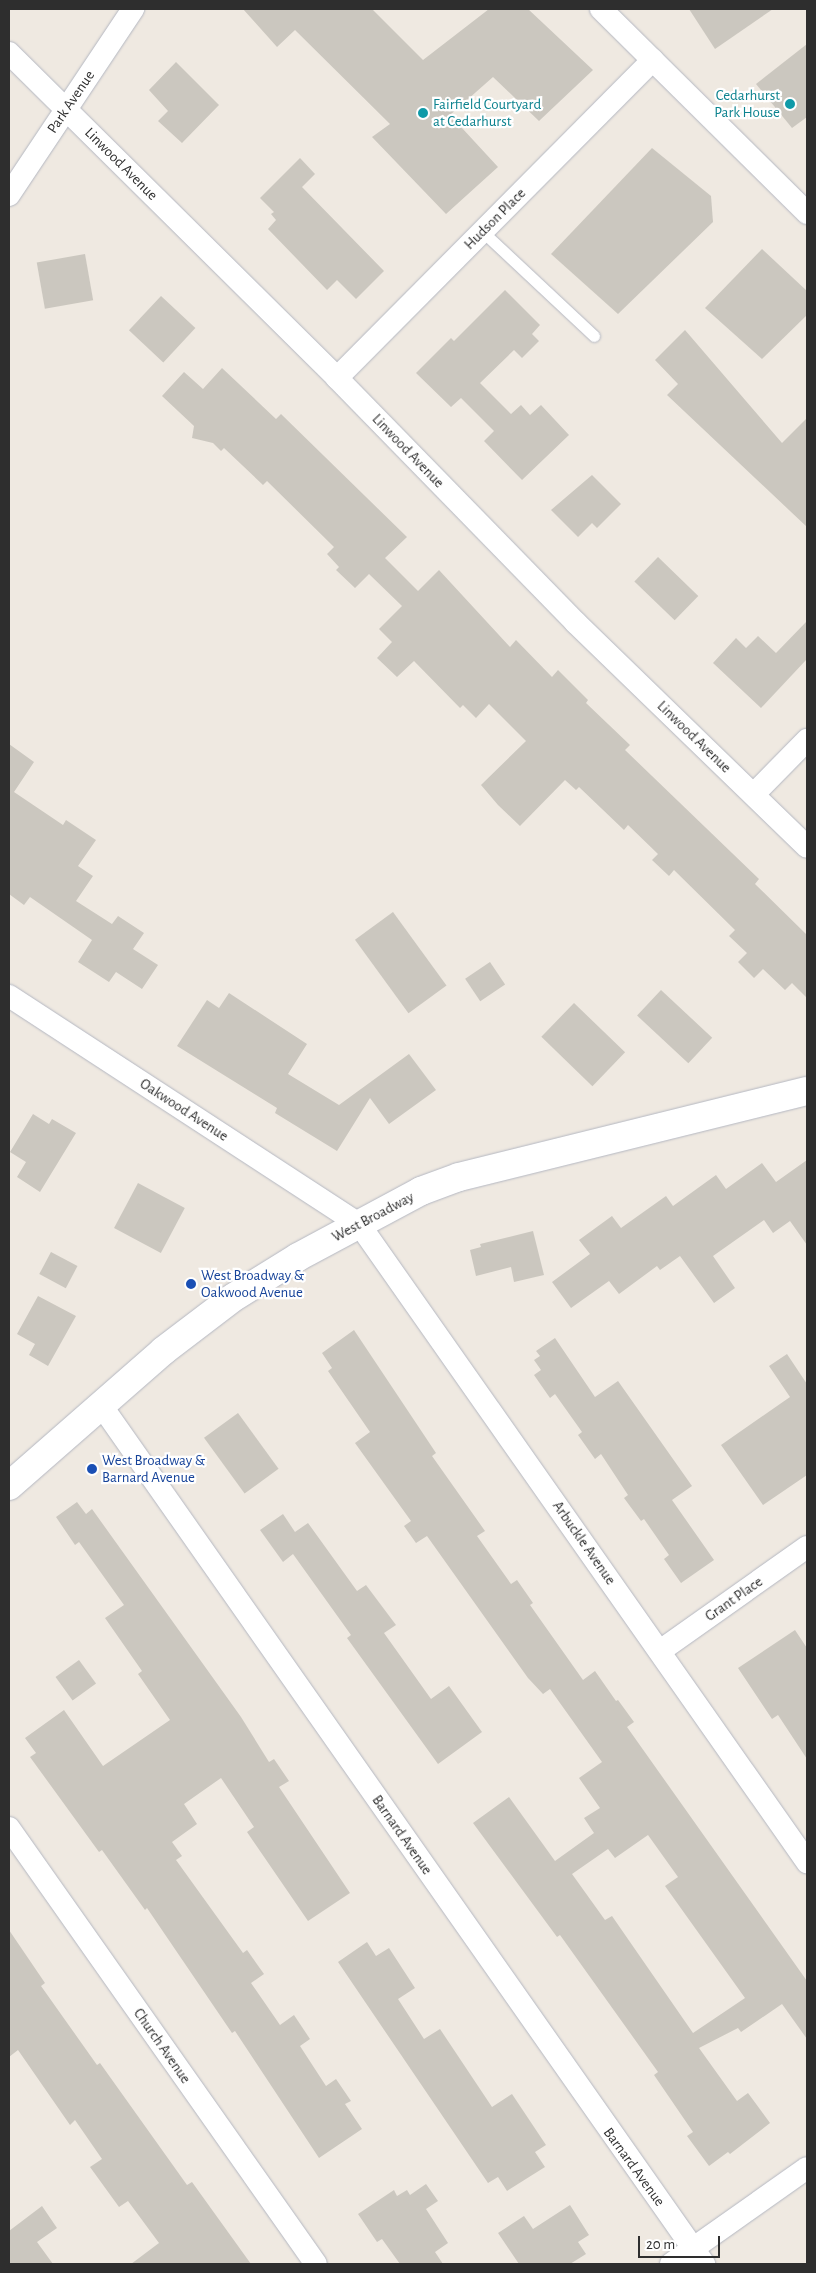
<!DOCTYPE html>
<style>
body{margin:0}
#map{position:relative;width:816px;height:2273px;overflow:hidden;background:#efe9e1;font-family:"Alegreya Sans",sans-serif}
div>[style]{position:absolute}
.building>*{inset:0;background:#cbc7bf;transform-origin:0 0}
.roads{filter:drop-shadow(0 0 1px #b4b7c1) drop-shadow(0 0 1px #b4b7c1)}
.lane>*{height:11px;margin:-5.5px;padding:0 5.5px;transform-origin:5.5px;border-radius:5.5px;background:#fff}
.street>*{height:22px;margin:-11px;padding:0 11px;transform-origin:11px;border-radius:11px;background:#fff}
.secondary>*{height:28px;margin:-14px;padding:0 14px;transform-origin:14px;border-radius:14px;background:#fff}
.dots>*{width:14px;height:14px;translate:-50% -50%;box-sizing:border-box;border:2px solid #fff;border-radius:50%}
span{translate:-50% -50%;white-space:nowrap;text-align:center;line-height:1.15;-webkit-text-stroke:4.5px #fff;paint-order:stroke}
.culture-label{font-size:15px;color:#0d838f}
.right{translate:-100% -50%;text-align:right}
.left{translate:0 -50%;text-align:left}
.street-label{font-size:15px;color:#2e2e2e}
.transit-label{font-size:15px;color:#164399}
.frame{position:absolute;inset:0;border:10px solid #2e2e2e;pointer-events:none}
.scale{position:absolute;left:638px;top:2236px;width:82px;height:22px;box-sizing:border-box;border:2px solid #2e2e2e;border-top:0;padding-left:6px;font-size:15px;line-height:18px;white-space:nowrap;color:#2e2e2e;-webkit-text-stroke:4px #fff;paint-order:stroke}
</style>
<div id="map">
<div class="building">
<div style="clip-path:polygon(243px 9px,372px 9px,423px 60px,489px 9px,528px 9px,593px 70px,539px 121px,493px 77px,450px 115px,498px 167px,446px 214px,372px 137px,390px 124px,295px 30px,277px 47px)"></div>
<div style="clip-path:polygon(689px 9px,773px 9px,715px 49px)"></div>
<div style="clip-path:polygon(807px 44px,807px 117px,792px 128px,756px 84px)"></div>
<div style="clip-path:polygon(176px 62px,219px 105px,182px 143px,158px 121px,168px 111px,149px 90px)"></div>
<div style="clip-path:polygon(652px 148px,711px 196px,713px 222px,618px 314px,551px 254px)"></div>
<div style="clip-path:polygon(300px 158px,315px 174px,302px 187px,384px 271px,356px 299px,337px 280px,327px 290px,268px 229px,276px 220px,271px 214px,274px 212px,260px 198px)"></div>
<div style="clip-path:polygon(762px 249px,807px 291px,807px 315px,762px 359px,705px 308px)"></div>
<div style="left:85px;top:254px;width:47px;height:49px;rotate:80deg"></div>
<div style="clip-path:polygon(505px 290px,540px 325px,532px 334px,539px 341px,522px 358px,514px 350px,480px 383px,511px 414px,521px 405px,530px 415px,541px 405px,569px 435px,522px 480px,484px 441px,494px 431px,461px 398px,451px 407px,416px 373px,451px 338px,454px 341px)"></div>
<div style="left:161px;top:296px;width:47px;height:47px;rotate:43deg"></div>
<div style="clip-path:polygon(685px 330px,782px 443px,807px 418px,807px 527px,667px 395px,678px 384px,655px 360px)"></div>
<div style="clip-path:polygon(222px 368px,276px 419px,281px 414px,407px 537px,385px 558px,418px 591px,439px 570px,510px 647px,516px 640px,552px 677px,558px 670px,588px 700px,586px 703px,630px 745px,625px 750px,759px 879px,755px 884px,807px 935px,807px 998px,792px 983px,785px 990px,763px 969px,754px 978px,738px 962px,747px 953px,729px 936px,735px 930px,674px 870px,669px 876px,652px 860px,658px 854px,628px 825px,624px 830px,579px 787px,576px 790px,565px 780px,520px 826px,498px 805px,481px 785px,526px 741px,489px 704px,476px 718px,463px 705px,460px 708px,414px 661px,397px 677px,377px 658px,392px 642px,379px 629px,402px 606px,369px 574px,355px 588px,336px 570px,339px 567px,327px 554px,334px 547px,267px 481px,263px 485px,224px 448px,221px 451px,213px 443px,192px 438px,194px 426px,162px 396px,184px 372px,203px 389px)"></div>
<div style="clip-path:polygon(592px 475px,621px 504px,597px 528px,592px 523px,578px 537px,551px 510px)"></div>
<div style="left:658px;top:557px;width:56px;height:34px;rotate:44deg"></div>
<div style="clip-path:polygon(807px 621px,807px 659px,761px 708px,713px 663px,736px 638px,746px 648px,758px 636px,776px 653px)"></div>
<div style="clip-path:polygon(9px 744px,34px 762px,14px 792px,63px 825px,66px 820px,96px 840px,78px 866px,93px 876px,76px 901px,112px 924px,118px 916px,144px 933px,133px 949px,158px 965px,142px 989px,116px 972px,109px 982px,78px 962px,92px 940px,30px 897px,24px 905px,9px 894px)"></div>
<div style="left:393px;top:912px;width:91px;height:47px;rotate:54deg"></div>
<div style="left:490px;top:962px;width:27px;height:30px;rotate:56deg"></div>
<div style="left:661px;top:990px;width:70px;height:35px;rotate:43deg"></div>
<div style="clip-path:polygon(229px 993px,307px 1044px,288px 1074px,339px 1105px,409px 1054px,436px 1090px,389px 1124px,370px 1098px,337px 1151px,275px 1113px,277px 1108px,177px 1046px,207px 1000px,219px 1008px)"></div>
<div style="left:574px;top:1003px;width:71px;height:47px;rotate:44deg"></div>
<div style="clip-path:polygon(33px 1114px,49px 1124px,52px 1119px,76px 1133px,40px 1192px,17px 1177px,26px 1162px,10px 1152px)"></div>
<div style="clip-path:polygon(807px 1160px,807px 1245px,790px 1221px,773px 1233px,764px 1220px,713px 1256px,735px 1288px,714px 1303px,680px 1256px,660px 1270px,657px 1266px,619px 1294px,609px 1281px,571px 1308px,552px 1282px,590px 1254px,579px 1240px,612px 1216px,621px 1228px,666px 1196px,673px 1206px,716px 1175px,726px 1189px,762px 1163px,776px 1182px)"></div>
<div style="left:138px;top:1183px;width:53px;height:51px;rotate:28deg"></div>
<div style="clip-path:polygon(533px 1231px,544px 1275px,514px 1282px,511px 1267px,476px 1276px,470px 1250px,481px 1247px,480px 1244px)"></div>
<div style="left:51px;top:1252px;width:30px;height:25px;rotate:28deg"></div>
<div style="clip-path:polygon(38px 1296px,76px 1316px,48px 1366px,29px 1355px,35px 1344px,17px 1334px)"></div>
<div style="clip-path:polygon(evenodd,354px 1330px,436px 1453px,432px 1456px,485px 1531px,477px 1536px,511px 1584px,517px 1580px,533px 1603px,530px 1605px,583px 1680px,595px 1671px,616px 1701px,618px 1700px,634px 1722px,627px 1727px,807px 1981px,807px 2039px,782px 2004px,741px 2032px,738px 2028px,699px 2048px,737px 2101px,748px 2093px,770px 2123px,730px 2154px,728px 2152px,709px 2166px,687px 2136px,693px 2132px,654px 2075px,658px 2072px,560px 1935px,557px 1937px,473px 1823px,509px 1797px,555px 1861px,594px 1833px,584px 1818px,600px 1808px,579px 1778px,602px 1762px,550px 1689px,543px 1694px,528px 1678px,427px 1536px,416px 1543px,404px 1526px,411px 1521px,355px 1443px,370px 1432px,328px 1371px,332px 1368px,322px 1353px,354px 1330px,648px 1835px,678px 1877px,665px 1886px,745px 1998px,693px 2033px,612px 1916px,605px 1920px,572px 1874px,608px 1849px,615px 1858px,648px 1835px)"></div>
<div style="clip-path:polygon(555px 1338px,595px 1397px,618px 1381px,692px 1486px,672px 1500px,714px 1560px,681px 1583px,664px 1559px,669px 1555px,644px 1519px,641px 1521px,624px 1498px,628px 1495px,601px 1454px,595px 1459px,578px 1435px,582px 1432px,555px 1394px,550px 1398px,534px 1375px,541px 1370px,534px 1360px,540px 1356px,536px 1351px)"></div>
<div style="clip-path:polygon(787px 1354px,807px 1384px,807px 1475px,763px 1505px,721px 1445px,790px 1397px,769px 1366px)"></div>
<div style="left:238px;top:1413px;width:69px;height:42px;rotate:54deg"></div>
<div style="clip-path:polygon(77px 1502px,86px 1514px,92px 1509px,241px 1717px,269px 1762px,274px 1759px,289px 1781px,279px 1787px,350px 1893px,308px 1921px,247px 1832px,254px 1827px,221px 1778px,184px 1804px,197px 1824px,172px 1842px,182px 1856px,176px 1860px,243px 1953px,247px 1950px,264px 1974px,251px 1983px,280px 2025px,294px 2015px,310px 2039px,300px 2046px,326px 2086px,336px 2079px,351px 2101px,345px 2104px,362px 2129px,319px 2158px,235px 2031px,232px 2033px,147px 1908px,145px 1910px,102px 1850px,99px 1852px,30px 1757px,36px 1753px,25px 1738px,64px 1710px,103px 1766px,170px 1720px,138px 1674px,142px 1671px,105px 1618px,124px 1605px,79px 1542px,75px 1545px,56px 1517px)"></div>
<div style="clip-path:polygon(283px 1514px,295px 1532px,308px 1523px,357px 1591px,366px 1585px,396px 1625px,384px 1633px,431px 1699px,449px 1686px,482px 1732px,438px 1764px,347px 1638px,351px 1635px,293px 1554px,283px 1562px,260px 1530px)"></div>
<div style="clip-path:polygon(795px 1630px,807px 1648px,807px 1759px,778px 1715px,772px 1719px,738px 1668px)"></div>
<div style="left:79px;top:1660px;width:29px;height:29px;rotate:54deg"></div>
<div style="clip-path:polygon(9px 1930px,45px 1983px,41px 1986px,97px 2065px,100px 2063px,187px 2185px,192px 2182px,251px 2264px,131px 2264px,159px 2243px,128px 2201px,119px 2207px,90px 2167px,102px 2159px,75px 2120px,70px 2125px,18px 2050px,9px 2057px)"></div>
<div style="clip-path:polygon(367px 1942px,376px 1956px,389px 1948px,415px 1988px,398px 1999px,424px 2039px,440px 2029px,492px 2107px,512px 2094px,546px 2145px,535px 2152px,545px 2167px,507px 2191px,498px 2177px,488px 2183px,338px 1962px)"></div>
<div style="clip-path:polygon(426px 2184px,438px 2201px,426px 2209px,448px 2243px,435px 2252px,443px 2264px,400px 2264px,382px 2239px,377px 2242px,358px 2214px,394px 2190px,397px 2196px,407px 2190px,410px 2195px)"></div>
<div style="clip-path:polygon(570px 2205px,589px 2235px,578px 2242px,586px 2254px,570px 2264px,519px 2264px,498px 2233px,524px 2216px,533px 2229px)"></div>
<div style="clip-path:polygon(42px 2206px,57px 2228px,37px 2242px,53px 2264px,9px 2264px,9px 2231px)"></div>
</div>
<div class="roads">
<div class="lane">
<div style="left:483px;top:232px;width:152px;rotate:43.1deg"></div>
</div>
<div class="street">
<div style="left:601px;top:9px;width:290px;rotate:44.7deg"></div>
<div style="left:9px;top:53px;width:462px;rotate:44.7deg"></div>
<div style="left:337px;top:378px;width:341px;rotate:45.7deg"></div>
<div style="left:575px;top:622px;width:323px;rotate:44.1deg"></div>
<div style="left:9px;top:195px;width:224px;rotate:-56.3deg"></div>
<div style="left:337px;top:378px;width:448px;rotate:-45.2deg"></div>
<div style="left:754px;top:794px;width:76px;rotate:-45.5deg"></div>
<div style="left:9px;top:996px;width:418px;rotate:33.1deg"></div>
<div style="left:359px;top:1224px;width:780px;rotate:54.92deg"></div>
<div style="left:101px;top:1405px;width:1050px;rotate:54.93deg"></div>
<div style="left:660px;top:1651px;width:180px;rotate:-35.3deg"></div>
<div style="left:9px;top:1828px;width:533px;rotate:54.85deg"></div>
<div style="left:671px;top:2264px;width:166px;rotate:-35.2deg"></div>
</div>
<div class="secondary">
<div style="left:9px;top:1486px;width:205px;rotate:-41.2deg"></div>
<div style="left:163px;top:1351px;width:89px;rotate:-37.3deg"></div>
<div style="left:234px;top:1297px;width:75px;rotate:-32deg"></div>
<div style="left:298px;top:1257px;width:140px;rotate:-28.2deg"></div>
<div style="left:421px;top:1191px;width:40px;rotate:-20.2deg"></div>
<div style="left:459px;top:1177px;width:358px;rotate:-13.9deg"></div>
</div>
</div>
<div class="dots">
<div style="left:790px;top:104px;background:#0f9aa8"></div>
<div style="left:423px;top:113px;background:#0f9aa8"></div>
<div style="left:191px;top:1284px;background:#1a4fb4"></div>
<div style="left:92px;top:1469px;background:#1a4fb4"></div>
</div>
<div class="culture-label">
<span class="right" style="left:780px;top:104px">Cedarhurst<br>Park House</span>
<span class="left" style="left:433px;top:113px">Fairfield Courtyard<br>at Cedarhurst</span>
</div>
<div class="street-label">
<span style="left:71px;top:102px;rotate:-56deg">Park Avenue</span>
<span style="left:121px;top:164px;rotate:45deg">Linwood Avenue</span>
<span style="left:495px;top:219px;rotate:-45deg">Hudson Place</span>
<span style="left:408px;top:451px;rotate:46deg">Linwood Avenue</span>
<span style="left:694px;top:737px;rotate:44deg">Linwood Avenue</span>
<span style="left:184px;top:1110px;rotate:33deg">Oakwood Avenue</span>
<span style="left:373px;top:1217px;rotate:-28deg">West Broadway</span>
<span style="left:584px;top:1543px;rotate:55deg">Arbuckle Avenue</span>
<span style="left:734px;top:1599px;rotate:-35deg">Grant Place</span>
<span style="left:402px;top:1835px;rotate:55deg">Barnard Avenue</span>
<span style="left:162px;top:2046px;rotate:55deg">Church Avenue</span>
<span style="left:634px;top:2167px;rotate:54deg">Barnard Avenue</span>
</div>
<div class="transit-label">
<span class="left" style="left:201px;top:1284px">West Broadway &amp;<br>Oakwood Avenue</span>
<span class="left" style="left:102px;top:1469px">West Broadway &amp;<br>Barnard Avenue</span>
</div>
<div class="frame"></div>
<div class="scale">20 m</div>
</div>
